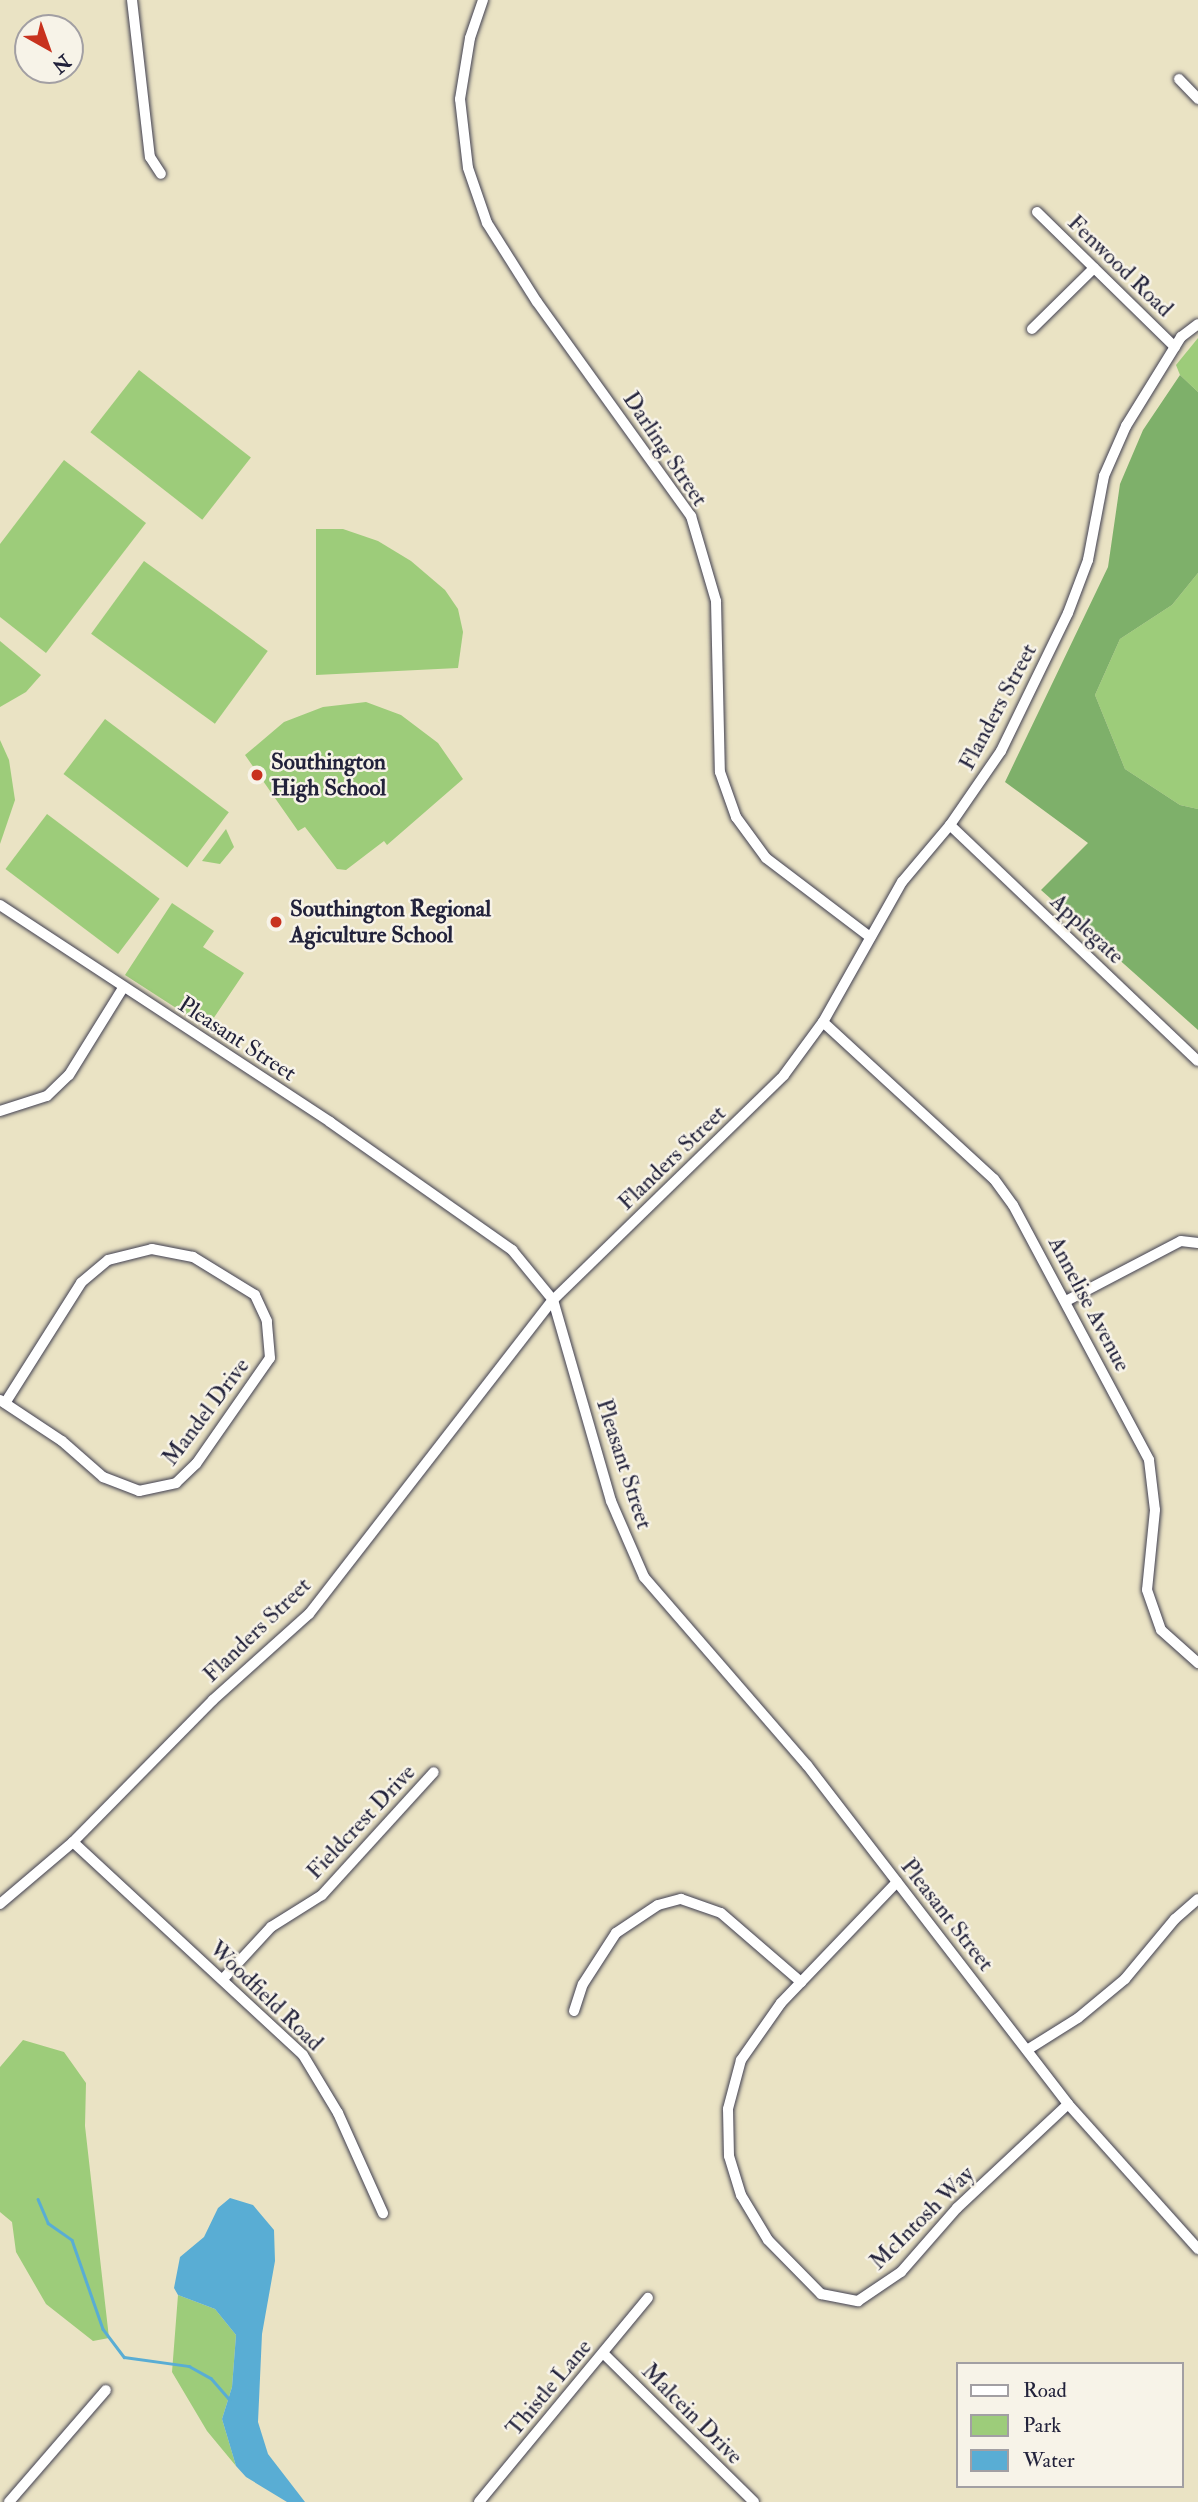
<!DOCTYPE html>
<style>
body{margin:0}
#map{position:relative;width:1198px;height:2502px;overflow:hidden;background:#eae3c4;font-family:"IM FELL Double Pica",serif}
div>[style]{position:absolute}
.green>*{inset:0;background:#9dcc7a;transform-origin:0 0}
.forest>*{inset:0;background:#7eb06a}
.water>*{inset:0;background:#59add4}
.stream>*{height:2.5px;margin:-1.25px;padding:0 1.25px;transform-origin:1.25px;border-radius:1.25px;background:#59add4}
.roads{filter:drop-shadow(0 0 2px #403f50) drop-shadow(0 0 2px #403f50)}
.minor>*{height:10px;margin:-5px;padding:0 5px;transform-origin:5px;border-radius:5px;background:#fff}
.dots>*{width:19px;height:19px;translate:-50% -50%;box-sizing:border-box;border:4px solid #f7f3e8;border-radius:50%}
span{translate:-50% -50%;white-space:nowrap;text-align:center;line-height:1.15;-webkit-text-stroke:5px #f7f3e8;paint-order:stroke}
.street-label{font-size:23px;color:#22223b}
.poi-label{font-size:23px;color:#22223b;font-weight:700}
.left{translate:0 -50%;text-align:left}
.legend{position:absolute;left:956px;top:2362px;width:228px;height:126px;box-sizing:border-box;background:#f7f3e8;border:2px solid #a29fa3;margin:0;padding:9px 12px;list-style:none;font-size:21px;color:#22223b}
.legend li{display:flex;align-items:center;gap:14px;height:35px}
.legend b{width:35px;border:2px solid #a29fa3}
.north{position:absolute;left:14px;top:14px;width:70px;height:70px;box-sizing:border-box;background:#f7f3e8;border:2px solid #a29fa3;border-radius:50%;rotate:140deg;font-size:19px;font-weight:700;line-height:28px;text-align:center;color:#22223b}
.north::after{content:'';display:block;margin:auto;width:24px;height:32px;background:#c8321e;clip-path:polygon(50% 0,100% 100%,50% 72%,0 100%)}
</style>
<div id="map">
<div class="green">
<div style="clip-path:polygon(1198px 338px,1198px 392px,1180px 375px,1176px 365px)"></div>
<div style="left:139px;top:370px;width:142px;height:79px;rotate:38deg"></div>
<div style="clip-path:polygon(64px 460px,146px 523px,46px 653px,0 617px,0 544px)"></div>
<div style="clip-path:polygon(316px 529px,343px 529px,378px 541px,411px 561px,445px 590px,458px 609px,463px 632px,458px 668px,316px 675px)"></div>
<div style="left:144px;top:561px;width:153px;height:90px;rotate:36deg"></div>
<div style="clip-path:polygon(1198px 573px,1198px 809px,1180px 805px,1125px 769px,1095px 695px,1120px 639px,1172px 605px)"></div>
<div style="clip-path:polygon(0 641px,41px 675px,26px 692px,0 707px)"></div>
<div style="clip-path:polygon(366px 702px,401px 715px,438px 743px,463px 779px,387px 845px,384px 841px,346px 870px,337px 869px,305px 827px,298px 831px,245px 755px,284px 722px,323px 707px)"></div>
<div style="left:105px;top:719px;width:155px;height:69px;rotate:37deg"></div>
<div style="clip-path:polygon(0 740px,9px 760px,15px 800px,0 844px)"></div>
<div style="left:47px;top:814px;width:141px;height:69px;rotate:37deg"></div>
<div style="clip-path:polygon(226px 829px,234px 847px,220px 864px,202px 861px)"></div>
<div style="clip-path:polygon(172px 903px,214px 931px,203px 947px,244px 973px,207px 1028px,125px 975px)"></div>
<div style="clip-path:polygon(23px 2040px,64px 2052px,86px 2083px,85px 2126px,109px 2338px,93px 2341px,46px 2304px,16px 2252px,12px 2222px,0 2212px,0 2067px)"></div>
<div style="clip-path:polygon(178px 2295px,215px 2309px,236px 2335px,232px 2387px,222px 2419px,236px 2466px,207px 2431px,172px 2372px)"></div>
</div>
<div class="forest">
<div style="clip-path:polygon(1180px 375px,1198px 392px,1198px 573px,1172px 605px,1120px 639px,1095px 695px,1125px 769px,1180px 805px,1198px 809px,1198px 1030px,1041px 890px,1088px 843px,1005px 782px,1108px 567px,1120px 484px,1143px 430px)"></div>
</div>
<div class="water">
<div style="clip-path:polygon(230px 2198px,253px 2205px,274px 2230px,275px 2261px,262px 2334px,258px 2422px,268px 2454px,305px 2502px,287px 2502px,246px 2477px,236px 2466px,222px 2419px,232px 2387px,236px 2335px,215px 2309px,178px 2295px,174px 2288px,180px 2257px,204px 2237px,218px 2208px)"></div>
</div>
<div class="stream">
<div style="left:38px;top:2199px;width:26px;rotate:67deg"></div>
<div style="left:48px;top:2223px;width:29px;rotate:35deg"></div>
<div style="left:72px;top:2240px;width:94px;rotate:70.8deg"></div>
<div style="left:103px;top:2329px;width:35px;rotate:53deg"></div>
<div style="left:124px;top:2357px;width:66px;rotate:7.9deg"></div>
<div style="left:189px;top:2366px;width:25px;rotate:29deg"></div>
<div style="left:211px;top:2378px;width:28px;rotate:49deg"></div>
</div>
<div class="roads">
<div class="minor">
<div style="left:132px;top:0;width:158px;rotate:83.5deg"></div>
<div style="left:150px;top:157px;width:20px;rotate:57deg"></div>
<div style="left:483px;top:0;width:40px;rotate:108.9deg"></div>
<div style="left:470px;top:38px;width:62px;rotate:99.3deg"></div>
<div style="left:460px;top:99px;width:69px;rotate:83.4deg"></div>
<div style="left:468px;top:168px;width:58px;rotate:70.9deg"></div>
<div style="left:487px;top:223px;width:93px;rotate:57.7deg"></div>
<div style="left:537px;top:302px;width:264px;rotate:54.3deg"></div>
<div style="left:691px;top:516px;width:89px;rotate:73.6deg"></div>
<div style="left:716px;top:601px;width:171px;rotate:88.7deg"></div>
<div style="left:720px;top:772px;width:48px;rotate:70.4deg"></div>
<div style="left:736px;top:817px;width:51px;rotate:53.8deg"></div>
<div style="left:766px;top:858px;width:131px;rotate:37.2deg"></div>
<div style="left:1179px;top:79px;width:28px;rotate:46deg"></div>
<div style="left:1037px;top:212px;width:193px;rotate:44.4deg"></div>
<div style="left:1032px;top:329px;width:87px;rotate:-44.5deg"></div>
<div style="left:950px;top:825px;width:342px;rotate:43.6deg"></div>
<div style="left:0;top:905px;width:395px;rotate:33.3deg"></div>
<div style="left:330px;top:1122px;width:223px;rotate:35.1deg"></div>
<div style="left:512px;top:1250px;width:65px;rotate:50.6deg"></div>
<div style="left:553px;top:1300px;width:209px;rotate:73.9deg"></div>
<div style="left:611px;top:1501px;width:83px;rotate:66.5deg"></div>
<div style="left:644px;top:1577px;width:249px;rotate:49.1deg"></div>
<div style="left:807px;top:1765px;width:428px;rotate:52.4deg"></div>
<div style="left:1068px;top:2104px;width:195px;rotate:48.1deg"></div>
<div style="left:823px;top:1022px;width:232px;rotate:42.6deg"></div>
<div style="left:994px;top:1179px;width:32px;rotate:54deg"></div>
<div style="left:1013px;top:1205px;width:289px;rotate:61.9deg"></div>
<div style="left:1149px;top:1460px;width:50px;rotate:83.2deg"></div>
<div style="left:1155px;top:1510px;width:80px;rotate:95.7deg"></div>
<div style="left:1147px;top:1590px;width:42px;rotate:70.7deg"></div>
<div style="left:1161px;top:1630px;width:50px;rotate:41.7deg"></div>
<div style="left:0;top:1111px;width:49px;rotate:-17.7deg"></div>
<div style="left:47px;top:1096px;width:30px;rotate:-44deg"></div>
<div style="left:69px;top:1075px;width:102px;rotate:-58.2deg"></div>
<div style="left:1068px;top:1300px;width:127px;rotate:-27.6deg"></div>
<div style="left:1181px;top:1241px;width:17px;rotate:7deg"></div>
<div style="left:0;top:1400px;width:74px;rotate:33.5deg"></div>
<div style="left:62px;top:1441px;width:55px;rotate:41.3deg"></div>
<div style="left:103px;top:1477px;width:39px;rotate:21deg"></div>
<div style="left:139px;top:1491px;width:38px;rotate:-12deg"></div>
<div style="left:176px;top:1483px;width:28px;rotate:-44deg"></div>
<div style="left:196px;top:1464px;width:129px;rotate:-55.1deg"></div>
<div style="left:270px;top:1358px;width:37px;rotate:-95deg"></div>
<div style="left:267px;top:1321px;width:29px;rotate:-115deg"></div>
<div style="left:255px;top:1295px;width:73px;rotate:-148.5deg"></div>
<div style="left:193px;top:1257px;width:42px;rotate:-169deg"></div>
<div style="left:152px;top:1249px;width:45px;rotate:166deg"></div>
<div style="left:108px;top:1260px;width:35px;rotate:140deg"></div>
<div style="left:81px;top:1283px;width:142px;rotate:122.3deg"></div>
<div style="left:73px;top:1842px;width:313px;rotate:42.8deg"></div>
<div style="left:303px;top:2055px;width:68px;rotate:58.9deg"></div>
<div style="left:338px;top:2113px;width:110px;rotate:65.8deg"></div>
<div style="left:897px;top:1882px;width:168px;rotate:133.8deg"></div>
<div style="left:781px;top:2003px;width:70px;rotate:125.1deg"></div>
<div style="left:741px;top:2060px;width:51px;rotate:104.9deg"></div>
<div style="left:728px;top:2109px;width:47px;rotate:88.8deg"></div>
<div style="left:729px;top:2156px;width:41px;rotate:72.9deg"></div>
<div style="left:741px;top:2195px;width:52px;rotate:59deg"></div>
<div style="left:768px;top:2240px;width:76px;rotate:45.5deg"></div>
<div style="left:821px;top:2294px;width:38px;rotate:11deg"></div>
<div style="left:858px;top:2301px;width:52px;rotate:-34deg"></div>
<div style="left:901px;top:2272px;width:85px;rotate:-48.8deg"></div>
<div style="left:957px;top:2208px;width:152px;rotate:-43.1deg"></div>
<div style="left:0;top:1904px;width:96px;rotate:-40.3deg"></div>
<div style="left:73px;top:1842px;width:199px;rotate:-45.4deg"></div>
<div style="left:213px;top:1700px;width:129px;rotate:-41.9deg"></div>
<div style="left:309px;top:1614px;width:398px;rotate:-52.2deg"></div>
<div style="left:553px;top:1300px;width:322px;rotate:-44.2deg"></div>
<div style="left:784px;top:1075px;width:66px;rotate:-53.7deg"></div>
<div style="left:823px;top:1022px;width:161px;rotate:-60.6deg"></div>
<div style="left:902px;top:882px;width:75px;rotate:-49.9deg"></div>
<div style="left:950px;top:825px;width:90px;rotate:-55.4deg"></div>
<div style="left:1001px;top:751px;width:153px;rotate:-64.1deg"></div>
<div style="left:1068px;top:613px;width:57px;rotate:-69.3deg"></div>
<div style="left:1088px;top:560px;width:86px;rotate:-79.2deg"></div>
<div style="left:1104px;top:476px;width:55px;rotate:-66.3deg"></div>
<div style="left:1126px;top:426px;width:105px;rotate:-58.3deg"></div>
<div style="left:1181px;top:337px;width:21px;rotate:-37deg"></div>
<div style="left:223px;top:1979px;width:71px;rotate:-47.3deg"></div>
<div style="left:271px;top:1927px;width:60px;rotate:-32.1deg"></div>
<div style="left:322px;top:1895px;width:166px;rotate:-47.7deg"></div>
<div style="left:574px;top:2011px;width:28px;rotate:-72deg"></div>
<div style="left:583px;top:1984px;width:61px;rotate:-57.1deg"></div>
<div style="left:616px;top:1933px;width:50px;rotate:-33.7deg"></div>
<div style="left:658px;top:1905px;width:24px;rotate:-15deg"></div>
<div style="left:681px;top:1899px;width:42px;rotate:19.3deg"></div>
<div style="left:721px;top:1913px;width:106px;rotate:40.8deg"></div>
<div style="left:1027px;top:2050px;width:60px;rotate:-32.1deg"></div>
<div style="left:1078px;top:2018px;width:61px;rotate:-39.7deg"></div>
<div style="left:1125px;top:1979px;width:78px;rotate:-50.2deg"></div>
<div style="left:1175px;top:1919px;width:30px;rotate:-41deg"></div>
<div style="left:603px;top:2353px;width:212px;rotate:44.6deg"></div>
<div style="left:9px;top:2502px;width:148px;rotate:-49.1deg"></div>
<div style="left:479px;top:2502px;width:265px;rotate:-50.4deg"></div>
</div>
</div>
<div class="dots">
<div style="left:257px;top:775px;background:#c8321e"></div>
<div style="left:276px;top:922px;background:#c8321e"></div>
</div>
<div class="street-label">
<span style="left:1120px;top:266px;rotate:44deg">Fenwood Road</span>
<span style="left:665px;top:449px;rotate:56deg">Darling Street</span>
<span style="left:998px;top:707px;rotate:-62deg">Flanders Street</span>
<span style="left:1087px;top:929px;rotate:43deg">Applegate</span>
<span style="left:237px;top:1039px;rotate:33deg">Pleasant Street</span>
<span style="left:672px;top:1158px;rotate:-44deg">Flanders Street</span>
<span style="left:1089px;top:1304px;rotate:62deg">Annelise Avenue</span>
<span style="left:206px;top:1412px;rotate:-53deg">Mandel Drive</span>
<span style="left:624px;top:1464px;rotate:72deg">Pleasant Street</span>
<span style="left:257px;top:1630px;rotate:-44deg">Flanders Street</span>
<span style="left:361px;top:1822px;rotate:-47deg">Fieldcrest Drive</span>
<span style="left:947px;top:1915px;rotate:52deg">Pleasant Street</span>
<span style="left:266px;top:1996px;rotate:44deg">Woodfield Road</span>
<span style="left:922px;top:2218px;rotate:-45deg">McIntosh Way</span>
<span style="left:549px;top:2388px;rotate:-50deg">Thistle Lane</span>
<span style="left:692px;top:2414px;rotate:45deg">Malcein Drive</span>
</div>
<div class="poi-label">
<span class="left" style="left:271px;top:775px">Southington<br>High School</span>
<span class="left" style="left:290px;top:922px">Southington Regional<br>Agiculture School</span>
</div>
<ul class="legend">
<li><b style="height:9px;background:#fff"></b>Road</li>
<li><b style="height:19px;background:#9dcc7a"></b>Park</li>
<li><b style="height:19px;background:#59add4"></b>Water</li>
</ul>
<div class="north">N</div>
</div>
